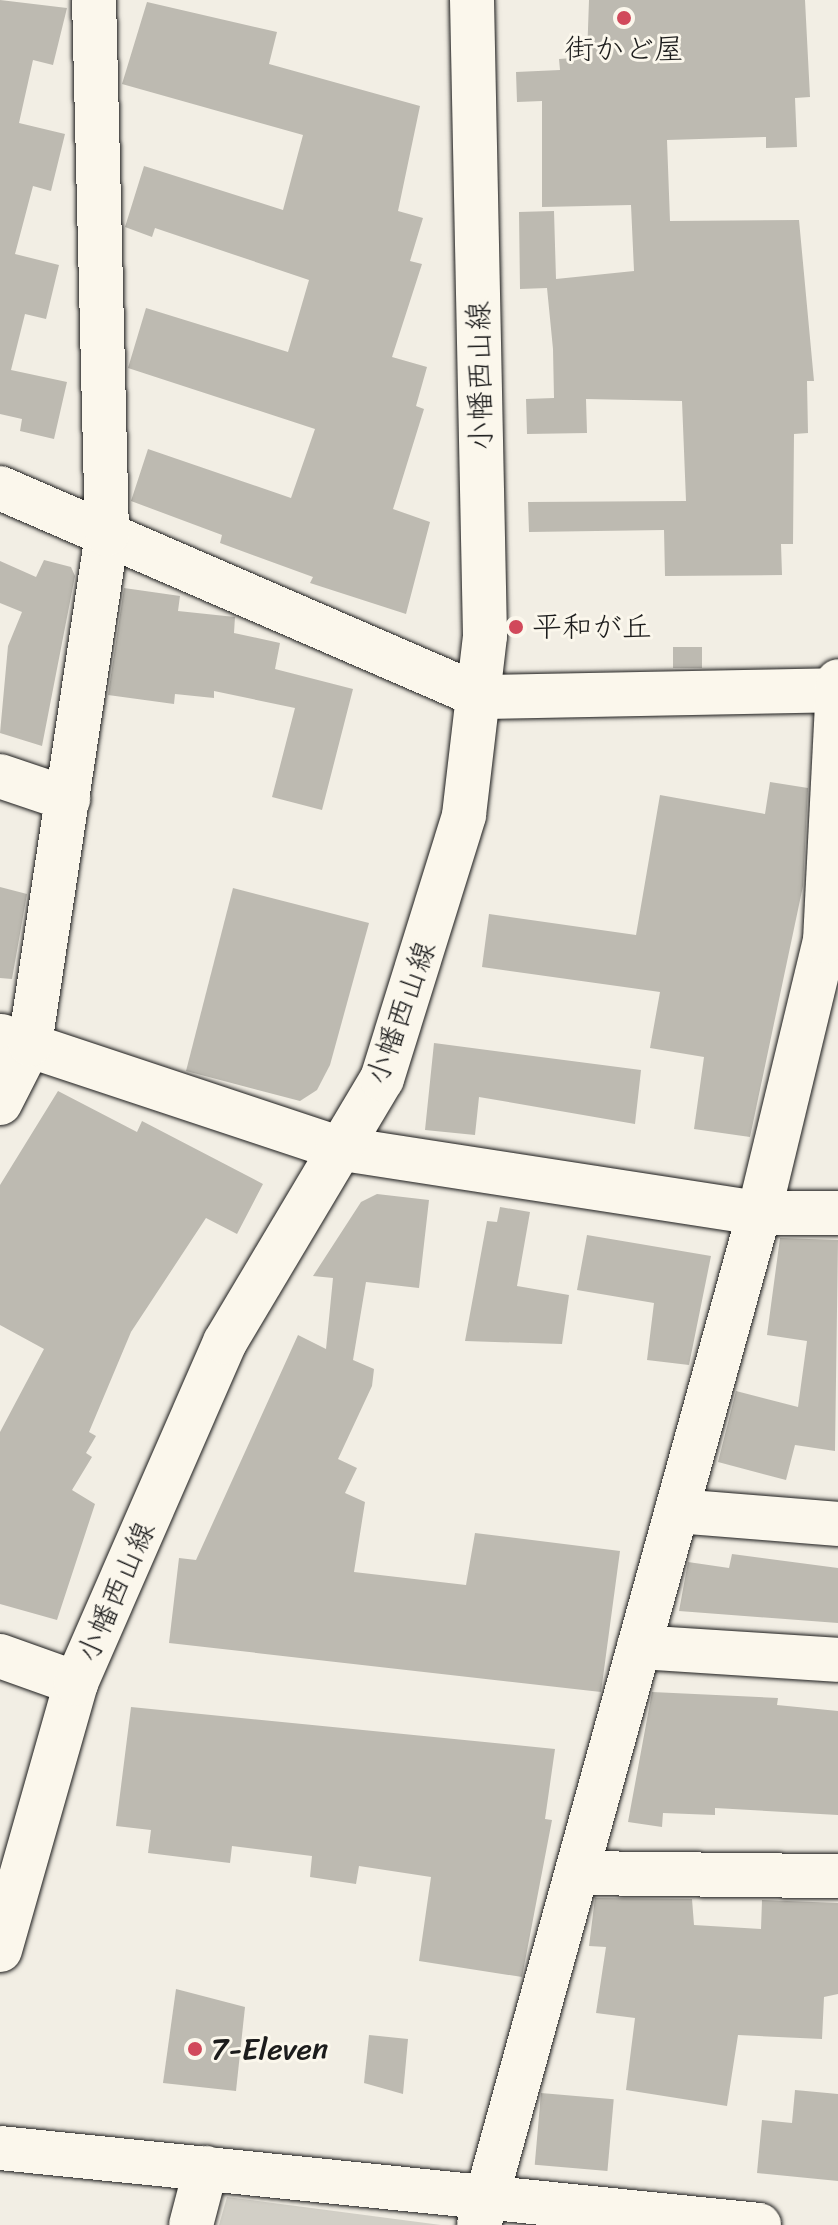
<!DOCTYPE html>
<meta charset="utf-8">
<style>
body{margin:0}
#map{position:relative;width:838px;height:2225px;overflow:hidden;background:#f2eee4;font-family:Sriracha,"Klee One",sans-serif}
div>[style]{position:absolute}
.green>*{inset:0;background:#d2cfc6}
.building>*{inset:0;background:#bdbab1;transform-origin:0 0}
.roads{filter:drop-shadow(0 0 2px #1c1c1c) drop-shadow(0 0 2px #1c1c1c)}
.minor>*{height:44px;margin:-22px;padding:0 22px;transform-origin:22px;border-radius:22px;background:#fbf7ec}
.tertiary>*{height:44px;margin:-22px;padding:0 22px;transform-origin:22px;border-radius:22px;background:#fbf7ec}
.dots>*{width:22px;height:22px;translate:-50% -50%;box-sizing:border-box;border:4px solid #fbf7ec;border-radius:50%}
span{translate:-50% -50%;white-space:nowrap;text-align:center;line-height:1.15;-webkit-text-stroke:6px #fbf7ec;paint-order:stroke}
.poi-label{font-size:30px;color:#1c1c1c}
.left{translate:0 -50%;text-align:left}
.street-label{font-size:30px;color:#1c1c1c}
</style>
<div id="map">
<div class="green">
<div style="clip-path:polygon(227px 2197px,441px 2225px,219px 2225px)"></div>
</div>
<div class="building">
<div style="clip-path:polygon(0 0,67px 8px,53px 65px,33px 60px,19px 123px,65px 134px,51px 191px,33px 186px,15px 254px,59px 265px,46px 319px,25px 314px,11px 370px,67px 382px,54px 439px,20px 431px,22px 419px,0 414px)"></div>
<div style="clip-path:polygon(589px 0,805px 0,810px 97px,795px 98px,797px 147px,766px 148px,766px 137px,667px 140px,670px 221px,799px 220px,814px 381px,807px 381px,808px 433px,794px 434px,793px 544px,781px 544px,782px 575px,665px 576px,664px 530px,529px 532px,528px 502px,686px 501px,682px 401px,586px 399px,587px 433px,527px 434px,526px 399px,554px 398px,553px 349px,547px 288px,520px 289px,519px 212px,554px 211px,556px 279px,634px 271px,631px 205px,542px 207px,542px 101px,517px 102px,516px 72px,560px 70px,559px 59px,587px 57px)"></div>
<div style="clip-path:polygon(147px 2px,277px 32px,269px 64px,420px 106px,398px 211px,423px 218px,410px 261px,422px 264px,392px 357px,427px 367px,416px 406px,424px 409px,393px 509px,430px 522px,406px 614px,310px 583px,313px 577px,220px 543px,222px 535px,131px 501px,148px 449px,291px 498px,315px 429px,128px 368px,146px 308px,288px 352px,309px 280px,155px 228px,152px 237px,125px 227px,144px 166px,283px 210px,303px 135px,122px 84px)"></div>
<div style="clip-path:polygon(44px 560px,71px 567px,75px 576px,42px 746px,0 733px,8px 646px,22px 612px,0 603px,0 561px,36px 577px)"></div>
<div style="clip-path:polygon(124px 588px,180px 596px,178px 611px,235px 617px,234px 633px,280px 643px,275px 669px,353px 689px,322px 810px,272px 797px,295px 708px,214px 691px,214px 698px,175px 694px,174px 704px,108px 695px)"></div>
<div style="left:673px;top:647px;width:29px;height:21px"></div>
<div style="clip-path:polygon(770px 782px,808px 788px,803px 886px,750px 1137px,694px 1129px,704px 1057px,650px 1048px,660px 992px,482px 967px,489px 914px,636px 935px,660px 795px,765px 814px)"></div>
<div style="clip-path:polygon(0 887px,27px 894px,12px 979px,0 978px)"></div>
<div style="clip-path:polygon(233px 888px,369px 923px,330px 1065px,317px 1090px,300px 1101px,186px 1071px)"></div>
<div style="clip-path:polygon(434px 1043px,641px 1070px,635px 1124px,479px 1097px,475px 1135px,425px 1130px)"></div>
<div style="clip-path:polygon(58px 1091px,137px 1132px,142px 1121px,263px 1184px,237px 1234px,206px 1218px,131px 1332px,89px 1432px,96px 1436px,86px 1453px,92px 1457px,72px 1490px,95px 1504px,57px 1620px,0 1604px,0 1432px,44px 1349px,0 1325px,0 1185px)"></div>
<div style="clip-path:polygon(377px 1194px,429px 1200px,419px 1288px,366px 1282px,353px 1360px,374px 1369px,372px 1386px,338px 1459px,357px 1468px,345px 1493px,365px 1502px,354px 1572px,466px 1585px,475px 1533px,620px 1551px,601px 1692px,169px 1643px,179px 1558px,196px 1560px,298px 1335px,326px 1349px,333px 1278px,313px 1276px,361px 1202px)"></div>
<div style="clip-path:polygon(500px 1207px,530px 1212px,517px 1286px,569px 1295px,562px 1344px,465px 1341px,487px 1221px,497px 1222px)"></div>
<div style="clip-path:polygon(587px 1235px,711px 1256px,689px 1365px,647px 1360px,654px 1303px,577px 1290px)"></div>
<div style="clip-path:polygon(780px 1238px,838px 1240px,835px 1451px,795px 1445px,786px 1480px,718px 1462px,736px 1391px,798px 1407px,807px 1341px,767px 1335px)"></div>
<div style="clip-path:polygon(732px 1554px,838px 1568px,838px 1623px,679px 1611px,688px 1562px,729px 1568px)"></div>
<div style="clip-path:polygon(652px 1692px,778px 1698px,777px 1705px,838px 1711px,838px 1815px,715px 1808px,715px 1815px,663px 1813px,662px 1827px,628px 1822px)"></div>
<div style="clip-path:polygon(131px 1707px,555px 1749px,545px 1819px,552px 1820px,522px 1977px,419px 1961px,431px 1877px,359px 1866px,356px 1884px,310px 1877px,312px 1856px,232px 1846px,230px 1863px,148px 1853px,151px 1830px,116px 1826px)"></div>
<div style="clip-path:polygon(595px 1898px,692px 1899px,694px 1925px,761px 1929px,762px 1900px,838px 1903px,838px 1994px,824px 1997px,822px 2039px,738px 2035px,727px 2106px,626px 2090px,635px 2018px,596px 2013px,606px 1947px,589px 1946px)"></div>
<div style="clip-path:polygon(176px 1989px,245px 2007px,236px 2091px,163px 2083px)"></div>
<div style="clip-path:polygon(369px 2035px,408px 2039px,403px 2094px,364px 2083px)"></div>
<div style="clip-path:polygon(795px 2090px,838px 2094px,838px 2181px,757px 2173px,762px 2120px,792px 2123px)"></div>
<div style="left:541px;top:2093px;width:73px;height:72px;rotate:5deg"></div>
</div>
<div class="roads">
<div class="minor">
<div style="left:0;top:488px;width:525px;rotate:23.44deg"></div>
<div style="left:482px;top:697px;width:356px;rotate:-1.1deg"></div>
<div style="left:0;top:776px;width:72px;rotate:18.7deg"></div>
<div style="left:1px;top:1036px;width:354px;rotate:18.4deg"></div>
<div style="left:0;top:1103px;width:66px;rotate:-63deg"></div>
<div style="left:30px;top:1044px;width:516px;rotate:-81.41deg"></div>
<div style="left:107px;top:534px;width:534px;rotate:-91.39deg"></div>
<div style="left:677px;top:1511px;width:162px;rotate:4.6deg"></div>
<div style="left:639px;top:1647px;width:199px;rotate:3.7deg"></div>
<div style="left:0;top:1656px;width:81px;rotate:19.6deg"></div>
<div style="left:577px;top:1873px;width:261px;rotate:0.7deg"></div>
<div style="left:191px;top:2225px;width:59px;rotate:-75.3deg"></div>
<div style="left:479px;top:2225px;width:1050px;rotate:-74.53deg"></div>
<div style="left:759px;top:1213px;width:280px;rotate:-76.4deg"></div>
<div style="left:825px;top:941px;width:260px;rotate:-87.1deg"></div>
</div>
<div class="tertiary">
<div style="left:337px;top:1148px;width:427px;rotate:8.8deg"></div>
<div style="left:759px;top:1213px;width:79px"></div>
<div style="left:0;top:1950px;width:278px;rotate:-74.1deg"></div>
<div style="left:76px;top:1683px;width:372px;rotate:-66.4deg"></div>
<div style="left:225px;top:1342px;width:306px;rotate:-59.2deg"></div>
<div style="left:382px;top:1079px;width:276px;rotate:-72.7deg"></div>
<div style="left:464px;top:815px;width:180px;rotate:-83.3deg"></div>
<div style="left:485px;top:636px;width:636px;rotate:-91.17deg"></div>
<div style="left:0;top:2148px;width:763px;rotate:5.79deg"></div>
</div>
</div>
<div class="dots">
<div style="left:624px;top:18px;background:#d1495b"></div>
<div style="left:516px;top:627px;background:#d1495b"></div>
<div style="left:195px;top:2049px;background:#d1495b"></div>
</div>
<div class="poi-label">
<span style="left:624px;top:49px">街かど屋</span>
<span class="left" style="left:532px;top:627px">平和が丘</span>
<span class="left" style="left:211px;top:2049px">7-Eleven</span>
</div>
<div class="street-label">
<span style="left:480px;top:376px;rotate:-91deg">小幡西山線</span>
<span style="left:401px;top:1013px;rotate:-70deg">小幡西山線</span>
<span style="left:116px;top:1592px;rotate:-66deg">小幡西山線</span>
</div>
</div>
